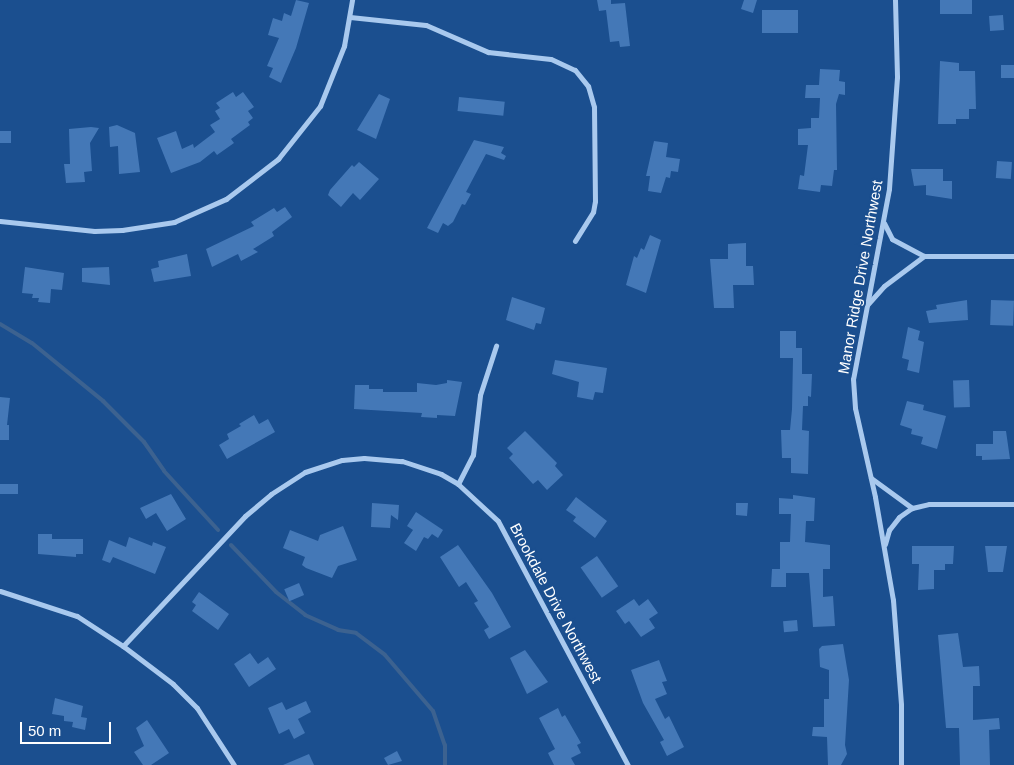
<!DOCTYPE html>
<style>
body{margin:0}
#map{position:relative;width:1014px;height:765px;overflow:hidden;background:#1b4f8f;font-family:Helvetica,sans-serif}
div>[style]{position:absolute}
.stream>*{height:4px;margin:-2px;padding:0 2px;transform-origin:2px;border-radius:2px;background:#3c6290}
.building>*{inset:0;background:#4478b7;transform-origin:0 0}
.street>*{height:5px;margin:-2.5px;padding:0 2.5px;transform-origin:2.5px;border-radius:2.5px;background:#a9c9ee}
span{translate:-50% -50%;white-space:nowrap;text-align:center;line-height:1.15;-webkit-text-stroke:4px #1b4f8f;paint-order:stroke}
.street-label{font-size:15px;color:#fff}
.scale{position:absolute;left:20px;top:722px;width:91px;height:22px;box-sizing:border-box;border:2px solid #fff;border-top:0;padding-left:6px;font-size:15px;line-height:18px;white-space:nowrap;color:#fff;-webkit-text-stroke:4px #1b4f8f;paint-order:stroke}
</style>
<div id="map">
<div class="stream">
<div style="left:0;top:324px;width:37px;rotate:31deg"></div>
<div style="left:32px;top:343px;width:92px;rotate:39.2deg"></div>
<div style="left:103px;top:401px;width:58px;rotate:45deg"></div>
<div style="left:144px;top:442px;width:35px;rotate:55deg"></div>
<div style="left:164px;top:471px;width:80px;rotate:47.5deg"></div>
<div style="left:231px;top:545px;width:65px;rotate:46.2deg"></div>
<div style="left:276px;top:592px;width:37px;rotate:38deg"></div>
<div style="left:305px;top:615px;width:36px;rotate:24deg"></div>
<div style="left:338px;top:630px;width:18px;rotate:9deg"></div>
<div style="left:356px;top:633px;width:36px;rotate:37deg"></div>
<div style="left:385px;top:655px;width:74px;rotate:49.4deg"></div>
<div style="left:433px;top:711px;width:36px;rotate:71deg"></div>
<div style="left:445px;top:745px;width:20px;rotate:90deg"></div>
</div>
<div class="building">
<div style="clip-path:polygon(296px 0,309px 3px,296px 48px,281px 83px,269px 77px,273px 68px,267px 66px,279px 38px,268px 35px,273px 18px,282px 21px,284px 13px,291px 16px)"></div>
<div style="clip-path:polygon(597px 0,611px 0,611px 4px,625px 3px,630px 46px,620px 47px,619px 41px,610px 42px,606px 10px,599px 11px)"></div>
<div style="clip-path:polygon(744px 0,757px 0,753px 13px,741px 9px)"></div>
<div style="left:940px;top:0;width:32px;height:14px"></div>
<div style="left:762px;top:10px;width:36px;height:23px"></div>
<div style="left:1003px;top:15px;width:15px;height:14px;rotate:86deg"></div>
<div style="clip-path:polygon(940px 61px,959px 63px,959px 71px,975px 71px,976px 109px,969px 109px,969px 119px,956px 119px,956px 124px,938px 124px)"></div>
<div style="left:1001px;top:65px;width:13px;height:13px"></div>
<div style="clip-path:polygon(820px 69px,840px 70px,839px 81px,845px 82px,845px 95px,839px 94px,836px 104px,837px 170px,834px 170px,832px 186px,821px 185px,820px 192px,798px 189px,800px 175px,804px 176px,808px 145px,798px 145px,798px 129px,811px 128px,811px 118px,819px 118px,820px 98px,805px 98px,806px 85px,819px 85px)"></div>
<div style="clip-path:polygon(233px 92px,236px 97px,243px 92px,254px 107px,248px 111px,253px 118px,248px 122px,250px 125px,231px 139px,234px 143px,217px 155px,214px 151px,200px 162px,171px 173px,157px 138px,176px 131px,182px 149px,193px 144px,194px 148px,215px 132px,210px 125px,220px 119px,215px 111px,220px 108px,216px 103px)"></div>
<div style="clip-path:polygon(379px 94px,390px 99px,376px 139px,357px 130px)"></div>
<div style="left:459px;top:97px;width:46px;height:14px;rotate:6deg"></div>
<div style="clip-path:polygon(117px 125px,135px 133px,140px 172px,119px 174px,118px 146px,110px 147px,109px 127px)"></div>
<div style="clip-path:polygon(91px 127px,99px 128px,90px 143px,92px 171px,84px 172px,85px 182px,66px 183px,64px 164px,70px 164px,69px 129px)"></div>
<div style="left:0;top:131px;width:11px;height:12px"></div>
<div style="clip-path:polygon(474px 140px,504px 147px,501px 153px,506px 156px,504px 160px,486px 154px,466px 192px,471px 194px,465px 205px,462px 204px,453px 222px,448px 226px,443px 223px,438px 233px,427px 228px)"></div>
<div style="clip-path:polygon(654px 141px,668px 143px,666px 157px,680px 159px,678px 172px,671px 171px,670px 178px,666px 177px,661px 193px,648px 191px,650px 176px,646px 176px)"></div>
<div style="left:997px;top:161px;width:15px;height:17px;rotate:4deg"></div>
<div style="clip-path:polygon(359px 162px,379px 179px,360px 200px,353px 193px,341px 207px,328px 195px,330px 190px,352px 165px,354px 167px)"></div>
<div style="clip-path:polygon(911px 169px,943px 169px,943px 181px,952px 181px,952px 199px,926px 195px,926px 185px,914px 186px)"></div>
<div style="clip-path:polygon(285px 207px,292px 217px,272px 232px,274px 236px,253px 249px,258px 252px,241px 261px,238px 254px,212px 267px,206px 249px,254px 226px,251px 222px,274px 208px,277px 212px)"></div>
<div style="clip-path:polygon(650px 235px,661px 240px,646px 293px,626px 285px,634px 256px,637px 258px,641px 248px,644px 250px)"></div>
<div style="clip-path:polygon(746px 243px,746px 266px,753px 266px,754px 285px,733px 285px,734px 308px,714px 308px,710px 259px,728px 259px,728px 244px)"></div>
<div style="clip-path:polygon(187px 254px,191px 276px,154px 282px,151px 269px,159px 267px,158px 261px)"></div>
<div style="clip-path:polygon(25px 267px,64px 273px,62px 290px,51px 289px,50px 303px,38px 302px,39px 298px,32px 298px,33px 294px,22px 293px)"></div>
<div style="clip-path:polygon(109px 267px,110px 285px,82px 282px,82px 268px)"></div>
<div style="clip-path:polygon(512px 297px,545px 308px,541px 324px,536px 323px,534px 330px,506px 320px)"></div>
<div style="clip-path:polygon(967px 300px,968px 320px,929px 323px,926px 311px,937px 309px,936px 305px)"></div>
<div style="left:991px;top:300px;width:23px;height:25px;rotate:2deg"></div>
<div style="clip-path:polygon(908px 327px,920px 331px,918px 340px,924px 342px,919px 373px,907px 370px,909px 360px,902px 358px)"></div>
<div style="clip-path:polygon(780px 331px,796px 331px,796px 348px,802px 348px,802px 374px,812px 374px,811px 397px,808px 396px,808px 406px,803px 406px,802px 430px,809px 431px,808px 474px,791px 473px,791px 458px,782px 458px,781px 430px,790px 430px,792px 409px,793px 358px,780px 358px)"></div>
<div style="clip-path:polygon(555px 360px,607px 368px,603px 393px,595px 392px,593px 400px,577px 397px,579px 382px,552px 374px)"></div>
<div style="clip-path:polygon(447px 380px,462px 382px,455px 416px,437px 415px,437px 418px,421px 417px,422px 413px,354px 409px,355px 385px,369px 385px,369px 389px,383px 389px,383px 392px,417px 392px,417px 383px,436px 385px,447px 383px)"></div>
<div style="left:969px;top:380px;width:27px;height:16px;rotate:88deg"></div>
<div style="clip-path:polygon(0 397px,10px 398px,7px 425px,9px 425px,9px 440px,0 440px)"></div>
<div style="clip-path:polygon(907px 401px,924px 405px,923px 410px,946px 416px,937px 449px,921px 444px,923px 437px,911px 434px,912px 429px,900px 425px)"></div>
<div style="clip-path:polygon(254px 415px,259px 424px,268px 419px,275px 432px,227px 459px,219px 445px,229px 439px,227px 434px,241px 426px,239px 424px)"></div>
<div style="clip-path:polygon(525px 431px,557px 463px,555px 466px,563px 475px,547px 490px,538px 480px,533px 484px,509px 458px,513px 454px,507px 448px)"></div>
<div style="clip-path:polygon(993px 431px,1006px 431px,1010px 459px,982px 460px,982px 456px,976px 456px,976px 444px,993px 444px)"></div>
<div style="left:0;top:484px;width:18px;height:10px"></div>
<div style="clip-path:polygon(171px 494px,186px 519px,167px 531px,156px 513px,146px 519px,140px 508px)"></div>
<div style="clip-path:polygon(793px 495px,815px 498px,814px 521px,806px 521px,805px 542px,830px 545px,830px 569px,823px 569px,823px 597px,833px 596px,835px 626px,813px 627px,809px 573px,786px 573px,786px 587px,771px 587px,772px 569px,780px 569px,780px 542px,790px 542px,791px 514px,779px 514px,779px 498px,793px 499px)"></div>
<div style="clip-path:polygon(576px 497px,607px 521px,595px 538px,573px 521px,576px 517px,566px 510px)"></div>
<div style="clip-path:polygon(372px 503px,399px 505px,398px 520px,391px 515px,390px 528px,371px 527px)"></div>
<div style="clip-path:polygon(736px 503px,748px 503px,747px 516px,736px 515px)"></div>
<div style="clip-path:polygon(416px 512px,443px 530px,438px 538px,432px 534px,428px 539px,424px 537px,416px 551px,404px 543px,413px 530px,407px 526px)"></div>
<div style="clip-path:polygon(343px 526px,357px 560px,338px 566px,332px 578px,306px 568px,302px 565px,305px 557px,283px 548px,290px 530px,318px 541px,320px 535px)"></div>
<div style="clip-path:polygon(38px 534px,52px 534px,52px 539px,83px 539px,83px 554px,76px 554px,76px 557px,38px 554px)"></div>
<div style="clip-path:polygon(129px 537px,152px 546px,153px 542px,166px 547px,155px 574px,113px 557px,110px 563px,102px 560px,109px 540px,126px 547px)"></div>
<div style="clip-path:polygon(458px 545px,492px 593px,511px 627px,489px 639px,484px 630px,489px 627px,474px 603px,478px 601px,466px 582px,459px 587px,440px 557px)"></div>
<div style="clip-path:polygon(912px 546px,954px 546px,953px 564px,945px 564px,945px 570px,934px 570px,934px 589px,918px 590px,919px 564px,912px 564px)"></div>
<div style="clip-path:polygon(985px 546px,1007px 546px,1003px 572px,988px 572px)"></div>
<div style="left:597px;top:556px;width:37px;height:20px;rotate:55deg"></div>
<div style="left:299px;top:583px;width:13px;height:16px;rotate:67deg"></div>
<div style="clip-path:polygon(199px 592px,229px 614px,218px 630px,192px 611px,196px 605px,192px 602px)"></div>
<div style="clip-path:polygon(634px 599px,639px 606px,648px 599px,658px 613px,649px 619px,655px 628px,641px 637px,629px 621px,625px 624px,616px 611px)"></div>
<div style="left:797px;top:620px;width:11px;height:14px;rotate:85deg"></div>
<div style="clip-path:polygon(958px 633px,963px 667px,979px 666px,980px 686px,973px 686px,973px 720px,999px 718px,1000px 729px,989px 730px,990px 765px,960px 765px,959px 728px,946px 728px,938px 635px)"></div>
<div style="clip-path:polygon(843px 644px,849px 680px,845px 745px,847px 754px,841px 765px,828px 765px,827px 737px,812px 736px,813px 727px,824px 727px,824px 699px,829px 699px,829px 670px,820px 667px,819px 649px,822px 646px)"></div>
<div style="clip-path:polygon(525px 650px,548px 682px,527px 694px,510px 658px)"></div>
<div style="clip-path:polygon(250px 653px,258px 664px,268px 657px,276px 669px,249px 687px,234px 664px)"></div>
<div style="clip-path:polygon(659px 660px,667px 681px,662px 682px,667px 694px,655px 699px,665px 719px,669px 716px,684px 747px,667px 756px,660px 742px,664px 740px,643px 703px,631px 670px)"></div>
<div style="clip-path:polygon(55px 698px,83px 706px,81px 717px,87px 718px,85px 730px,72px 727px,73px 722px,64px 721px,64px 716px,52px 714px)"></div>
<div style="clip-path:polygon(306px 701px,311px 712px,298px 719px,305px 733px,294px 739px,289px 729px,279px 734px,268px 708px,282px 702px,286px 710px)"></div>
<div style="clip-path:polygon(558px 708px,562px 717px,565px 715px,581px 743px,577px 745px,581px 753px,571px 758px,575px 765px,554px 765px,548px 753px,555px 749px,539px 718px)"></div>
<div style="clip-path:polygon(147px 720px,169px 753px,151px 765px,143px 765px,134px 752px,144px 746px,136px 728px)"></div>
<div style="clip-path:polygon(397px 751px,402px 761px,388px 765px,384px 758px)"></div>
<div style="clip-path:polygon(309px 754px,314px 765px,283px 765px)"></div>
</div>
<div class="street">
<div style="left:895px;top:0;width:77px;rotate:88.5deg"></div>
<div style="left:897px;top:77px;width:112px;rotate:94.1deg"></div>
<div style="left:889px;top:189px;width:193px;rotate:100.7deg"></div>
<div style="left:853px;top:379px;width:29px;rotate:86deg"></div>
<div style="left:855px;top:408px;width:91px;rotate:77.3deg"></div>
<div style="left:875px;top:497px;width:105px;rotate:80.1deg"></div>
<div style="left:893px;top:600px;width:105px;rotate:85.6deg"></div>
<div style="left:901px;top:705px;width:60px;rotate:90deg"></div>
<div style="left:350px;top:17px;width:76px;rotate:6deg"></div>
<div style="left:426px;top:25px;width:68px;rotate:23.5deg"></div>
<div style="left:488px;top:52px;width:63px;rotate:6.3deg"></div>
<div style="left:551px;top:59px;width:26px;rotate:25deg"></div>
<div style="left:575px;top:70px;width:21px;rotate:51deg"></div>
<div style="left:588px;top:86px;width:22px;rotate:74deg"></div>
<div style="left:594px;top:107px;width:94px;rotate:89.4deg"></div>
<div style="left:595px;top:201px;width:11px;rotate:100deg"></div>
<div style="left:593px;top:212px;width:34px;rotate:122deg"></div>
<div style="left:0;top:221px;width:95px;rotate:6.1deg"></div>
<div style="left:94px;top:231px;width:28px;rotate:-2deg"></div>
<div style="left:122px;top:230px;width:53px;rotate:-8.7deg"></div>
<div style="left:174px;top:222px;width:57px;rotate:-23.9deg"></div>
<div style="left:226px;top:199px;width:66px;rotate:-37.6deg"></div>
<div style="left:278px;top:159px;width:68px;rotate:-51.6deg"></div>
<div style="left:320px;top:106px;width:65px;rotate:-68.2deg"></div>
<div style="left:344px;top:46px;width:47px;rotate:-80.1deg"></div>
<div style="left:884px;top:223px;width:18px;rotate:63deg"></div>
<div style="left:892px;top:239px;width:36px;rotate:28deg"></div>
<div style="left:924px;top:256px;width:90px"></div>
<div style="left:867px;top:305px;width:25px;rotate:-48deg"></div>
<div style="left:884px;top:286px;width:50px;rotate:-36.9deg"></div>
<div style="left:871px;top:478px;width:51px;rotate:36.2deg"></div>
<div style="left:458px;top:484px;width:33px;rotate:-63deg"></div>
<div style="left:473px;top:455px;width:60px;rotate:-83.3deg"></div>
<div style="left:480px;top:395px;width:52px;rotate:-71.9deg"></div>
<div style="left:885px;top:544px;width:15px;rotate:-74deg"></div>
<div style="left:889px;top:530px;width:16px;rotate:-52deg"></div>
<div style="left:899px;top:517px;width:16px;rotate:-35deg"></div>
<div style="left:912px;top:508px;width:17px;rotate:-13deg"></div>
<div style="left:929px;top:504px;width:85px"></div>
<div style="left:0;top:591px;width:81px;rotate:18deg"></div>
<div style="left:77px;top:616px;width:55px;rotate:33.1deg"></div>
<div style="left:123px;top:646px;width:63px;rotate:37.2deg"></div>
<div style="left:173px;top:684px;width:34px;rotate:45deg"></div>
<div style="left:197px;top:708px;width:68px;rotate:57deg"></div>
<div style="left:123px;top:646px;width:178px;rotate:-46.8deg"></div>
<div style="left:245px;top:516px;width:34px;rotate:-40deg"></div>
<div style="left:271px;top:494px;width:40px;rotate:-32.9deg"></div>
<div style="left:305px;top:472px;width:39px;rotate:-18deg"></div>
<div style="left:342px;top:460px;width:22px;rotate:-5deg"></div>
<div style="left:364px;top:458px;width:38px;rotate:5deg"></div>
<div style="left:402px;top:461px;width:41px;rotate:18.4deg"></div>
<div style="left:441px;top:474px;width:20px;rotate:30deg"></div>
<div style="left:458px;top:484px;width:54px;rotate:42.8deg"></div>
<div style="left:498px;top:521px;width:276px;rotate:62deg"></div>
</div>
<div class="street-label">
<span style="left:860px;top:277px;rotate:-80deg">Manor Ridge Drive Northwest</span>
<span style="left:556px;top:603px;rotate:62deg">Brookdale Drive Northwest</span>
</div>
<div class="scale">50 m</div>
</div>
